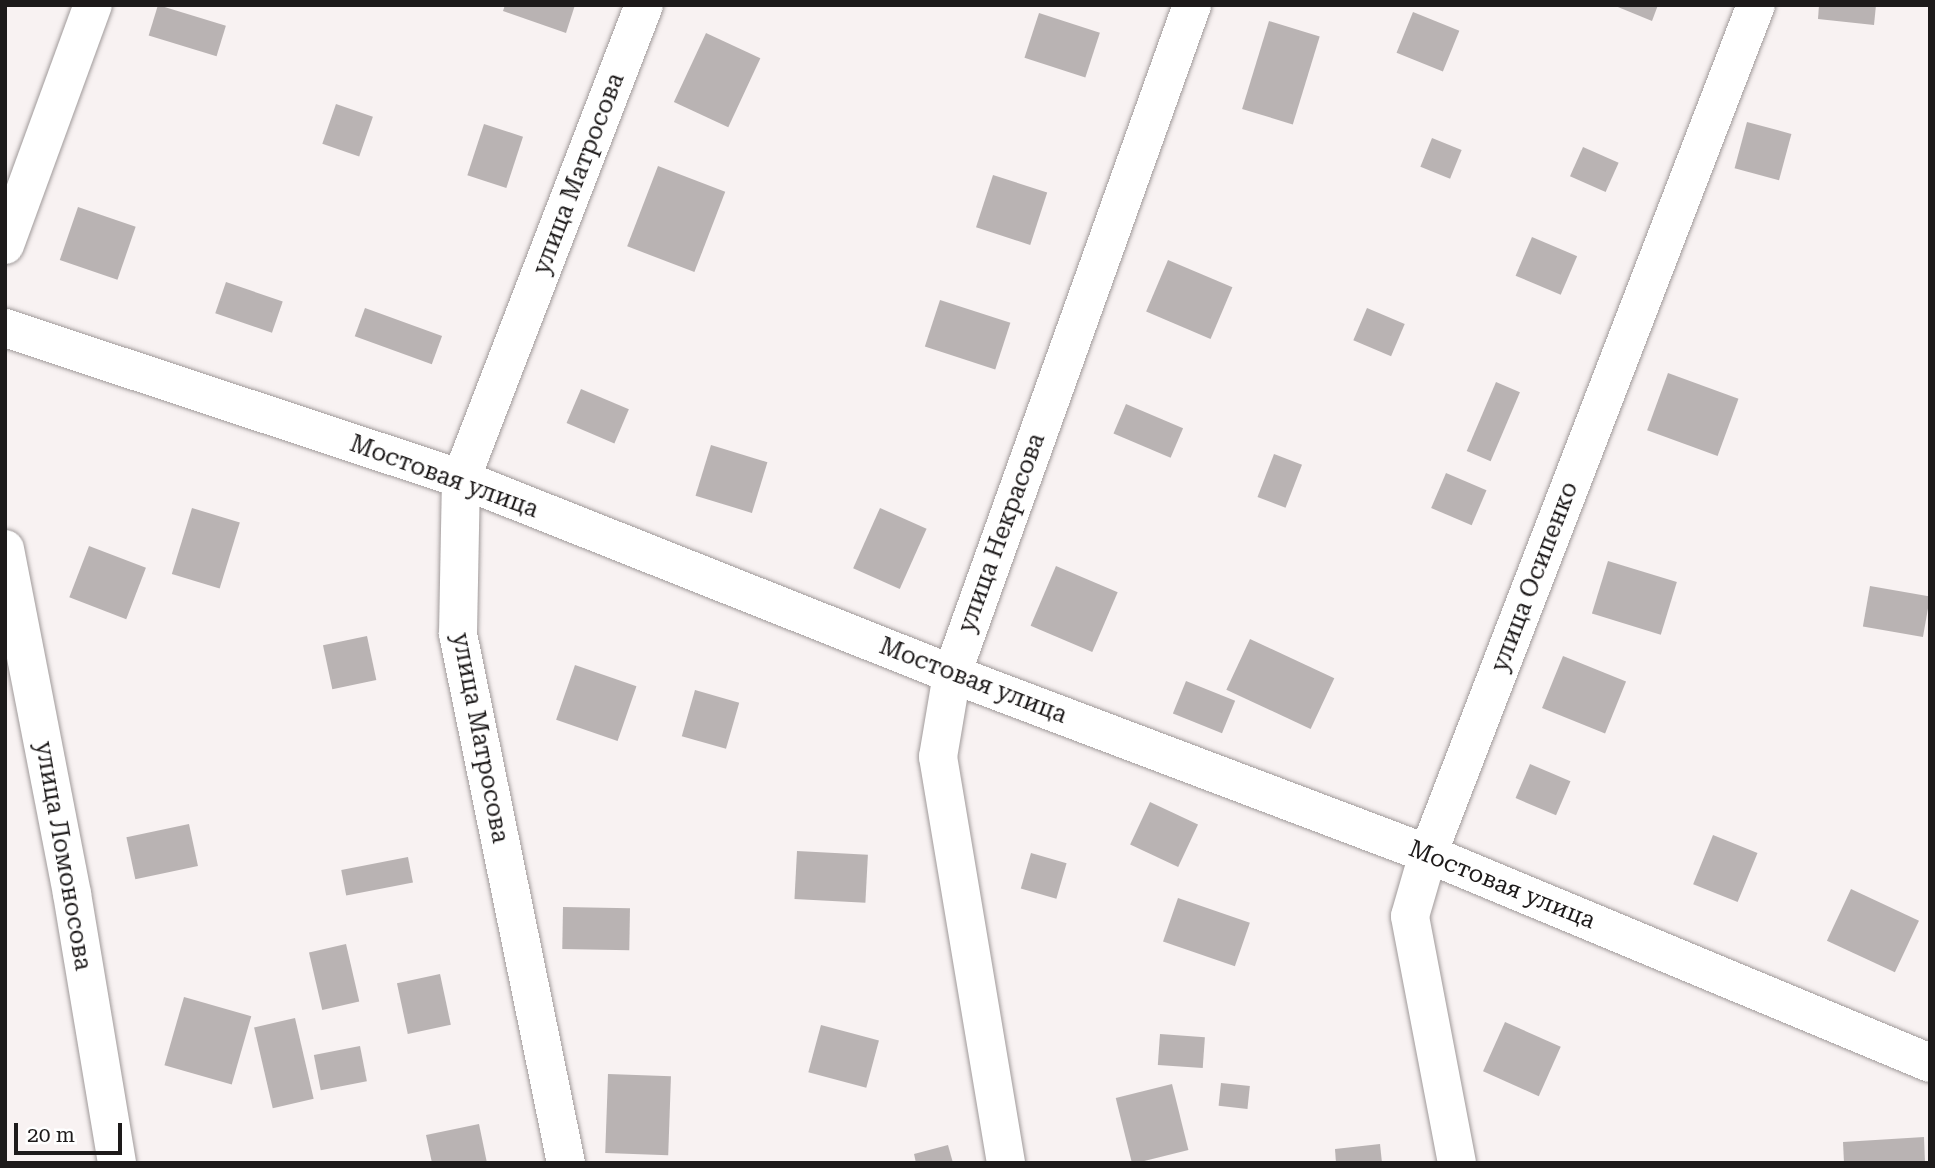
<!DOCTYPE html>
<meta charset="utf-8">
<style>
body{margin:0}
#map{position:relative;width:1935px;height:1168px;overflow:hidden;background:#f8f2f2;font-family:"Roboto Serif",serif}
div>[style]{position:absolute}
.building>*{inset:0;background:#b9b3b3;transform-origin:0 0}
.roads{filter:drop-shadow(0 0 2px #a09a9a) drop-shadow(0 0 2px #a09a9a)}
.minor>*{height:38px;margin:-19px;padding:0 19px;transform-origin:19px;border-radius:19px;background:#fff}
span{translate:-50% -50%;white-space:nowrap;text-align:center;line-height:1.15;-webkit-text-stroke:5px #fff;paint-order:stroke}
.street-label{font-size:24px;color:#1d1a1a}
.frame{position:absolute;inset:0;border:7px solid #1d1a1a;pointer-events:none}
.scale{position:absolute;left:14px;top:1123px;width:108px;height:32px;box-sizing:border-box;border:4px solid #1d1a1a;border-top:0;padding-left:9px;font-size:21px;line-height:24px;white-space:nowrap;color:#1d1a1a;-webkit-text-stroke:5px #fff;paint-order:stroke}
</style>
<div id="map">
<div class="building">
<div style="left:158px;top:5px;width:71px;height:32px;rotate:17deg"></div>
<div style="clip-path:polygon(505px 5px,575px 5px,566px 33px,503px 11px)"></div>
<div style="clip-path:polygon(1613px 5px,1658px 5px,1652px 21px)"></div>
<div style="clip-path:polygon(1819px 5px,1876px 5px,1874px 25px,1818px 19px)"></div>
<div style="left:1413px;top:12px;width:50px;height:44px;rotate:22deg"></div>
<div style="left:1039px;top:13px;width:64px;height:47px;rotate:18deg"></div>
<div style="left:1269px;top:21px;width:53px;height:92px;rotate:17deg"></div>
<div style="left:706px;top:33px;width:60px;height:76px;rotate:25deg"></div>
<div style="left:336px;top:104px;width:39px;height:42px;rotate:19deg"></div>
<div style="left:1747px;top:122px;width:46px;height:48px;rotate:15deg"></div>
<div style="left:484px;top:124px;width:41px;height:54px;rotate:18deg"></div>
<div style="left:1432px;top:138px;width:32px;height:31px;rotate:22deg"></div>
<div style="left:1583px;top:147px;width:39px;height:32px;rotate:24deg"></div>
<div style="left:658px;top:166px;width:72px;height:86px;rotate:21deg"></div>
<div style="left:993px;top:175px;width:57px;height:55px;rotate:18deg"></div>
<div style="left:78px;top:207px;width:61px;height:56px;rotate:19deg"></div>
<div style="left:1532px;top:237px;width:49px;height:42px;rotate:23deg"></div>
<div style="left:1168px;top:260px;width:70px;height:56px;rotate:23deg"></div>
<div style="left:226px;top:282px;width:60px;height:33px;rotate:19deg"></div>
<div style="left:940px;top:300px;width:74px;height:49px;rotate:18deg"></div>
<div style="left:365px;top:308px;width:82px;height:30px;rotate:20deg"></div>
<div style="left:1367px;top:308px;width:41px;height:35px;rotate:23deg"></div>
<div style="left:1668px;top:373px;width:75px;height:61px;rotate:20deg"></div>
<div style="left:1496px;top:382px;width:26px;height:75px;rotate:23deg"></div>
<div style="left:581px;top:389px;width:52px;height:37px;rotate:23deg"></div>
<div style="left:1126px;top:404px;width:62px;height:32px;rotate:23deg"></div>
<div style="left:711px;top:445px;width:59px;height:53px;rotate:17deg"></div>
<div style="left:1274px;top:454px;width:30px;height:46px;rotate:21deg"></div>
<div style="left:1446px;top:473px;width:44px;height:38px;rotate:23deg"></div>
<div style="left:192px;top:508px;width:50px;height:69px;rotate:17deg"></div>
<div style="left:880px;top:508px;width:51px;height:66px;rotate:24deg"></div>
<div style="left:89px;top:546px;width:61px;height:55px;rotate:21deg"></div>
<div style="left:1608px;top:561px;width:72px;height:55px;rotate:17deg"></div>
<div style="left:1056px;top:566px;width:67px;height:65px;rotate:23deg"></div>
<div style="left:1870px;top:586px;width:61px;height:41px;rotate:10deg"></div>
<div style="left:367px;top:636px;width:45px;height:45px;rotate:78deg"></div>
<div style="left:1250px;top:639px;width:93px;height:56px;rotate:25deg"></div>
<div style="left:1563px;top:656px;width:68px;height:56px;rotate:22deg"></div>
<div style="left:575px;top:665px;width:65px;height:58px;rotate:19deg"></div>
<div style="left:1186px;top:681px;width:53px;height:35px;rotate:22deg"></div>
<div style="left:695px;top:690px;width:46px;height:48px;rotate:16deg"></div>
<div style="left:1530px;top:764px;width:44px;height:37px;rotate:23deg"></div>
<div style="left:1150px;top:802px;width:53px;height:47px;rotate:25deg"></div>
<div style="left:189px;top:824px;width:43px;height:64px;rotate:78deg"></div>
<div style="left:1713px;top:835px;width:48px;height:53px;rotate:22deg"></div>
<div style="left:797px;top:851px;width:71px;height:48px;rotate:3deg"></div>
<div style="left:1031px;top:853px;width:37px;height:37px;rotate:16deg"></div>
<div style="left:408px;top:857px;width:26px;height:68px;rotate:79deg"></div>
<div style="left:1851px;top:889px;width:75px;height:57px;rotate:25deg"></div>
<div style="left:1178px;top:898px;width:76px;height:46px;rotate:19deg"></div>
<div style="left:563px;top:907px;width:67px;height:42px;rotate:1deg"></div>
<div style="left:346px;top:944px;width:59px;height:38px;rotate:77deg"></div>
<div style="left:440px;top:974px;width:52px;height:44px;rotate:78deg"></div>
<div style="left:184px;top:997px;width:70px;height:71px;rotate:16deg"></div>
<div style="left:295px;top:1018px;width:83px;height:42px;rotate:77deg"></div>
<div style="left:1505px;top:1022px;width:61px;height:54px;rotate:24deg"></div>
<div style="left:821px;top:1025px;width:60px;height:49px;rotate:15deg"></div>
<div style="left:1160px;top:1034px;width:45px;height:31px;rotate:4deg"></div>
<div style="left:360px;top:1046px;width:36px;height:47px;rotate:79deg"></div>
<div style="left:608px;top:1074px;width:63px;height:79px;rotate:2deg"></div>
<div style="left:1221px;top:1083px;width:29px;height:23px;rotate:6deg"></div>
<div style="left:1172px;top:1084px;width:68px;height:58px;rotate:76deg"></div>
<div style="clip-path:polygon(479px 1124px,487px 1163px,432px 1163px,426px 1135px)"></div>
<div style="clip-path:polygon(1924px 1137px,1925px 1163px,1844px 1163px,1843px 1142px)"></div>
<div style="clip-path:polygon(1380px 1144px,1382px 1163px,1336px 1163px,1335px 1149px)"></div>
<div style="clip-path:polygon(948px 1145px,953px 1163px,916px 1163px,914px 1154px)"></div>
</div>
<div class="roads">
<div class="minor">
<div style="left:5px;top:245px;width:256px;rotate:-69.9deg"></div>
<div style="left:5px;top:328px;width:480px;rotate:18.3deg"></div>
<div style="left:461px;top:479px;width:528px;rotate:21.66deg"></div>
<div style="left:952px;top:674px;width:509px;rotate:20.71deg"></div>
<div style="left:1428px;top:854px;width:544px;rotate:22.6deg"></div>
<div style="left:5px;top:549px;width:351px;rotate:79deg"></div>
<div style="left:72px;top:894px;width:273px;rotate:80.5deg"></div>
<div style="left:566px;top:1163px;width:540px;rotate:-101.54deg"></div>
<div style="left:458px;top:634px;width:155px;rotate:-88.9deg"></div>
<div style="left:461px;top:479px;width:508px;rotate:-68.89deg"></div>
<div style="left:1006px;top:1163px;width:412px;rotate:-99.5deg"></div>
<div style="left:938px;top:757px;width:84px;rotate:-80.4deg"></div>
<div style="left:952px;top:674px;width:711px;rotate:-70.26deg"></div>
<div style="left:1457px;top:1163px;width:251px;rotate:-100.8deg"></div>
<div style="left:1410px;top:916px;width:65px;rotate:-73.8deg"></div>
<div style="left:1428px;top:854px;width:910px;rotate:-68.88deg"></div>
</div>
</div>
<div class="street-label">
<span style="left:579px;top:174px;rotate:-69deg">улица Матросова</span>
<span style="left:444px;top:477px;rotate:20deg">Мостовая улица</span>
<span style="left:1002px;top:533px;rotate:-70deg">улица Некрасова</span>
<span style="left:1535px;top:577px;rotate:-69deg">улица Осипенко</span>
<span style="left:973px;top:681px;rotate:21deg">Мостовая улица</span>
<span style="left:480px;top:738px;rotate:79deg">улица Матросова</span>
<span style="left:63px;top:856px;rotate:80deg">улица Ломоносова</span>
<span style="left:1502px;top:885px;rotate:22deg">Мостовая улица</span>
</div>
<div class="frame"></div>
<div class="scale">20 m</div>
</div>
